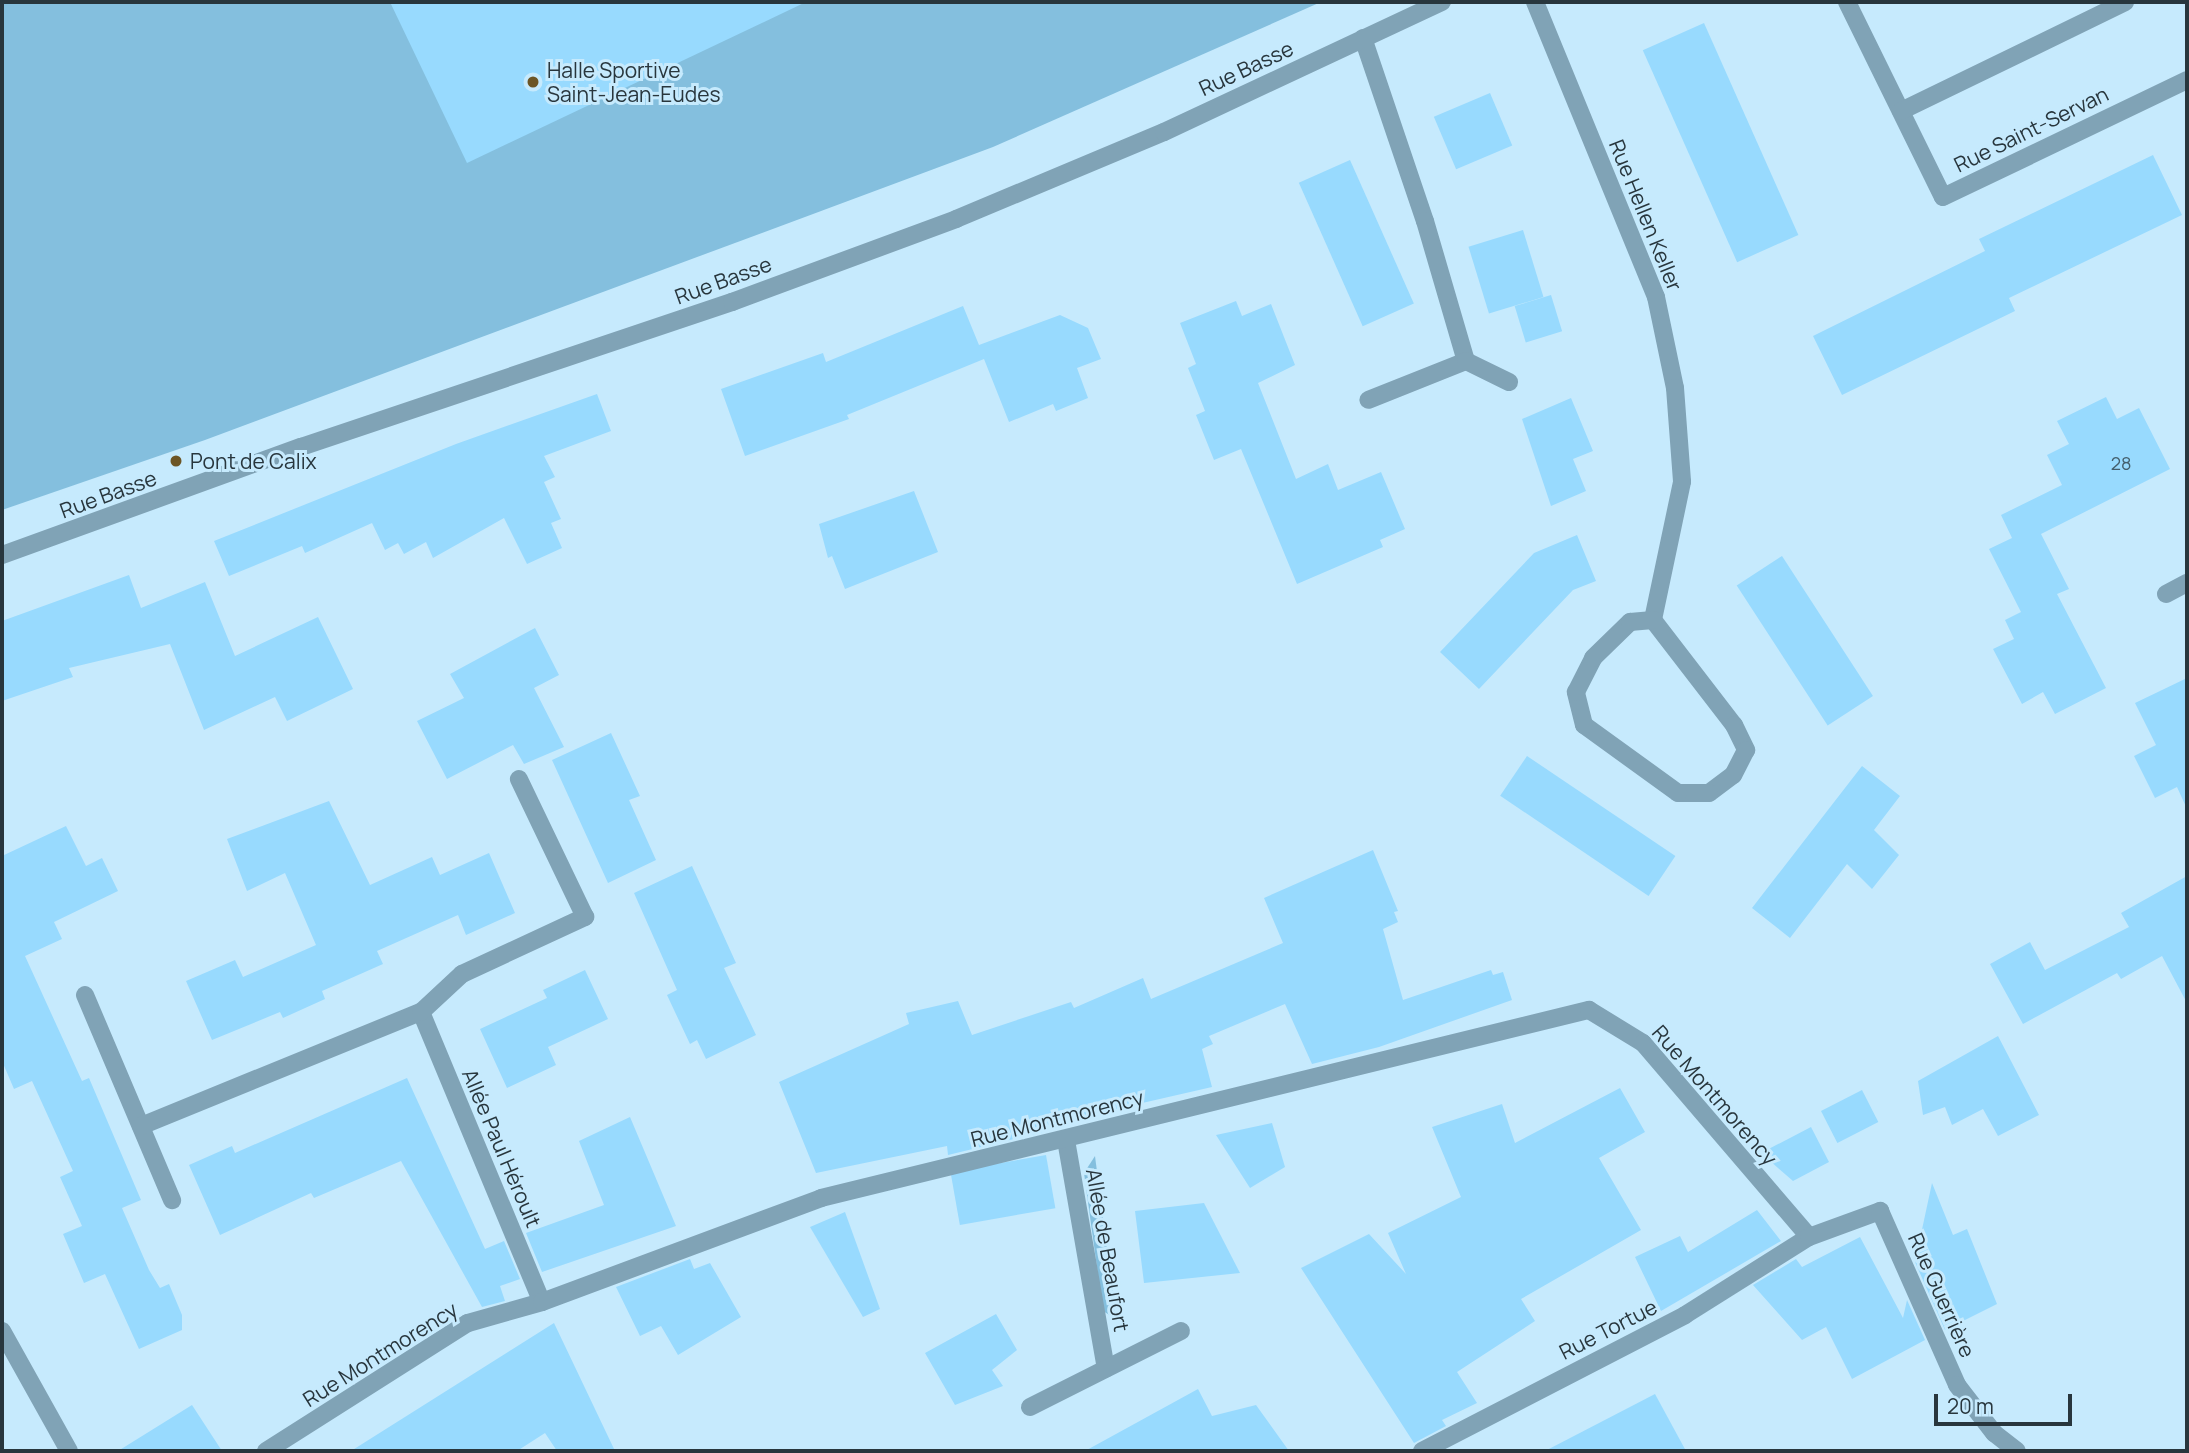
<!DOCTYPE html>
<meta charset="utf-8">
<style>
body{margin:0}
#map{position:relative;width:2189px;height:1453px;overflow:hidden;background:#c6eafd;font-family:Manrope,sans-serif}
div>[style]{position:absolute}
.green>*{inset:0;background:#84bfde}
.building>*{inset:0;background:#98dafe;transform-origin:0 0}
.minor>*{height:18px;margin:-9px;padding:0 9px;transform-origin:9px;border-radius:9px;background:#80a3b6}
.dots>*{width:19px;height:19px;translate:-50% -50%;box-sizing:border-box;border:4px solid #c6eafd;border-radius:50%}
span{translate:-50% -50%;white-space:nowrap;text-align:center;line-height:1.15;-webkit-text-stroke:6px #c6eafd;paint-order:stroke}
.number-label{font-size:18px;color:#445f6d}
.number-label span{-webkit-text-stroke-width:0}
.street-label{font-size:21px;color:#28363d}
.poi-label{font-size:21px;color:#28363d}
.left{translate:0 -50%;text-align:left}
.frame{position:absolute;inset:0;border:4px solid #28363d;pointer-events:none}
.scale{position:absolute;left:1934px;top:1394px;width:138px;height:32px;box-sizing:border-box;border:4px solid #28363d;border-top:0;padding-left:9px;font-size:21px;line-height:24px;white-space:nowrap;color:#28363d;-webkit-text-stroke:5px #c6eafd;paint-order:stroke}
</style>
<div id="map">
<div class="green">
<div style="clip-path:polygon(2px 2px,1321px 2px,993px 147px,205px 440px,2px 510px)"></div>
<div style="clip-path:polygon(1095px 1156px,1116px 1319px,1103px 1311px,1084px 1173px)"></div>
</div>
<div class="building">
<div style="clip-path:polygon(390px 2px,806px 2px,467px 163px)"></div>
<div style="left:1704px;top:23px;width:232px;height:67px;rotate:66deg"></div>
<div style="left:1490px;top:93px;width:57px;height:61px;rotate:67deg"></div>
<div style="clip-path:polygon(2153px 155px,2182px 215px,2009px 298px,2015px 311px,1842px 395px,1813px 336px,1985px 251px,1979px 239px)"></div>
<div style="left:1350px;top:160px;width:157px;height:56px;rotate:66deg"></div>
<div style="left:1523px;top:230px;width:70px;height:57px;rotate:73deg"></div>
<div style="left:1551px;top:295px;width:38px;height:38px;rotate:73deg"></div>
<div style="clip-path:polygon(1236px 301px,1242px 316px,1271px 304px,1295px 365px,1258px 383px,1296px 479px,1328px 464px,1338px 490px,1381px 472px,1405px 529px,1380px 540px,1383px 547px,1297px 584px,1241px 449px,1214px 460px,1196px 415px,1205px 411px,1188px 368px,1196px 364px,1180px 323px)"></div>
<div style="clip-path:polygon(963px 306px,979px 345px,1060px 315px,1088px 328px,1101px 359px,1077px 368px,1088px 398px,1056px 411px,1053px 404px,1009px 422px,984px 359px,847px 415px,849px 419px,745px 456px,721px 389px,823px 353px,826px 362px)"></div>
<div style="clip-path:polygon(597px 394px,611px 431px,544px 456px,555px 477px,544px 482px,561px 519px,551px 523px,562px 548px,527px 564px,504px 518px,433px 558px,426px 542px,404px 554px,398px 543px,385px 550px,372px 523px,305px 553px,302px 546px,229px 576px,214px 541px,456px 444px)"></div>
<div style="clip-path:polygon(2106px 397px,2117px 419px,2139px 408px,2170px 469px,2041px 534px,2069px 589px,2057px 594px,2106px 688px,2055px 714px,2043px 692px,2022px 704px,1993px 649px,2014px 639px,2005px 620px,2021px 612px,1989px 549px,2012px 538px,2001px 515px,2062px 485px,2047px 455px,2069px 444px,2057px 421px)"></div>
<div style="clip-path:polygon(1571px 398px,1593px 451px,1573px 459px,1586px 491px,1551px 506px,1522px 419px)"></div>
<div style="clip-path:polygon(914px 491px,938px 552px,845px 589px,832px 556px,828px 558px,819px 524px)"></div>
<div style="clip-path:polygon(1577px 535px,1596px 581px,1573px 590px,1479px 689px,1440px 652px,1534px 553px)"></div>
<div style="left:1782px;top:556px;width:167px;height:54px;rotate:57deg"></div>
<div style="clip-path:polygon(129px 575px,141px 608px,205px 582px,235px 656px,318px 617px,353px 689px,287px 721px,275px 697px,204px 730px,170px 644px,69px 668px,73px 677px,2px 701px,2px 621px)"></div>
<div style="clip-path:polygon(535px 628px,559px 675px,534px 688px,564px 747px,524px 764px,513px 745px,447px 779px,417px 721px,464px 698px,450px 674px)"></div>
<div style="clip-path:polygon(2187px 678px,2187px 809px,2177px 787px,2155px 798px,2134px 756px,2156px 745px,2135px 703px)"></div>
<div style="clip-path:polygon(611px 733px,640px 796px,629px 800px,656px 860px,608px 883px,552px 760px)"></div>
<div style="left:1527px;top:756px;width:179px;height:48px;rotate:34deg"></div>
<div style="clip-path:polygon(1862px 766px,1900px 796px,1874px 830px,1899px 855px,1872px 889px,1847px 864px,1790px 938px,1752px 908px)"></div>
<div style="clip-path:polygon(329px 801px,370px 885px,432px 857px,440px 875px,489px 853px,515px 913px,466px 935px,458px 915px,377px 951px,383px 964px,322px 991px,325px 999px,283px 1018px,280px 1012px,212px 1040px,186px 981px,235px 960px,243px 977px,316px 945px,285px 873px,247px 891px,227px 839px)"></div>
<div style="clip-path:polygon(66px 826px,86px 866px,102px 858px,118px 891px,54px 922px,62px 939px,25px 956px,82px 1081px,89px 1078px,141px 1200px,122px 1208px,149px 1270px,160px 1288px,169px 1284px,182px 1315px,182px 1330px,139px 1349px,105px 1274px,84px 1283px,63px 1234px,82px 1226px,60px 1177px,73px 1171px,32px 1081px,14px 1089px,2px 1061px,2px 856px)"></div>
<div style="clip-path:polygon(1373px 850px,1398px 911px,1394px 912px,1398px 922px,1383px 929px,1403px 1000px,1491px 970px,1493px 975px,1503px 972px,1512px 1000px,1379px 1047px,1312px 1064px,1285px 1004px,1209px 1036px,1213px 1044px,1202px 1049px,1212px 1087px,1042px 1126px,1043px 1132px,948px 1155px,947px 1146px,816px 1173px,779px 1082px,909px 1024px,906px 1013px,958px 1001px,972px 1035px,1071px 1002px,1074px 1008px,1143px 978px,1151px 999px,1283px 943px,1264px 898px)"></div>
<div style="clip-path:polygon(692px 866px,736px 963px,724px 968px,756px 1035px,706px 1059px,697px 1040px,690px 1044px,667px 995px,677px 990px,634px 893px)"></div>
<div style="clip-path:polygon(2187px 876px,2187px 1003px,2162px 956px,2121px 979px,2117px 973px,2023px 1024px,1990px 964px,2030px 942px,2045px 970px,2129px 927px,2121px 913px)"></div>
<div style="clip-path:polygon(585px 970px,608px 1019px,548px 1047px,556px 1065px,507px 1088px,480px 1029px,547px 998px,543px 990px)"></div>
<div style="clip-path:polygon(1998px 1036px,2039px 1115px,1998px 1136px,1983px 1109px,1952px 1125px,1945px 1107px,1923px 1115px,1918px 1081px)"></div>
<div style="clip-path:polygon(407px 1078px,485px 1249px,504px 1241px,520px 1279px,500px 1286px,505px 1301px,482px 1307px,401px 1161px,314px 1198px,311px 1193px,220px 1235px,189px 1165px,232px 1146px,235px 1153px)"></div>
<div style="clip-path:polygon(1620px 1088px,1645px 1132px,1599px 1158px,1641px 1230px,1521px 1299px,1535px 1321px,1457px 1372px,1477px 1403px,1442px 1420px,1446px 1426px,1414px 1443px,1301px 1268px,1369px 1234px,1406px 1274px,1388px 1233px,1461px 1197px,1432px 1127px,1502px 1104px,1515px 1143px)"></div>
<div style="left:1862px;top:1090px;width:36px;height:46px;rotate:63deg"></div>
<div style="clip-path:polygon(630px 1117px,676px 1226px,542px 1272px,526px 1233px,604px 1205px,579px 1141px)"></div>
<div style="clip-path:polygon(1272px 1123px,1285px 1167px,1250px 1188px,1216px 1135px)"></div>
<div style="clip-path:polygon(1811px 1127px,1829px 1162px,1793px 1181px,1761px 1153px)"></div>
<div style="left:1046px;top:1155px;width:54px;height:97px;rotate:80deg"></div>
<div style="clip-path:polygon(1932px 1183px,1953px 1235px,1967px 1229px,1997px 1304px,1945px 1330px,1915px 1262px)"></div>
<div style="clip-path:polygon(1204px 1203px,1240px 1273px,1144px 1283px,1135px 1211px)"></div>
<div style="clip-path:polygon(1757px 1210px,1781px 1241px,1661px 1311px,1635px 1257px,1680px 1236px,1688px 1252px)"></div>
<div style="clip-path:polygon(845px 1212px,880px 1309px,863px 1317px,810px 1227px)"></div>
<div style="clip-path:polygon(1860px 1237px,1903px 1318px,1907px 1300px,1925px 1340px,1852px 1379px,1826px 1327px,1802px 1340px,1753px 1285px,1796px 1259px,1802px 1267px)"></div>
<div style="clip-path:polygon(690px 1259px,694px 1269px,710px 1263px,741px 1317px,678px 1355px,661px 1326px,640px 1336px,616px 1287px)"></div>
<div style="clip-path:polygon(996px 1314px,1017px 1350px,992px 1370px,1003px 1386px,955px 1405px,925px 1353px)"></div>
<div style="clip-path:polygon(554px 1323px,615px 1451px,557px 1451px,545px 1433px,517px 1451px,351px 1451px)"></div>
<div style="clip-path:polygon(1198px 1389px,1212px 1416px,1256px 1405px,1289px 1451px,1085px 1451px)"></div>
<div style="clip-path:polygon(1655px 1394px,1686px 1451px,1545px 1451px)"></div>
<div style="clip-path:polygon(192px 1405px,222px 1451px,118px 1451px)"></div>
</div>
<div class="minor">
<div style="left:1535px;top:2px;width:319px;rotate:67.7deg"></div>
<div style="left:1656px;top:297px;width:93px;rotate:78.2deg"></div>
<div style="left:1675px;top:388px;width:94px;rotate:85.7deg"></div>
<div style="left:1682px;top:482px;width:141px;rotate:101.9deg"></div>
<div style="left:1653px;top:620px;width:133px;rotate:52.4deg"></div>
<div style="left:1734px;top:725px;width:28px;rotate:64deg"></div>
<div style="left:1746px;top:750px;width:28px;rotate:117deg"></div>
<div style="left:1733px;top:775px;width:30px;rotate:143deg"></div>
<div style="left:1709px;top:793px;width:31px;rotate:180deg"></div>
<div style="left:1678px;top:793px;width:116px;rotate:-144.1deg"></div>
<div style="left:1584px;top:725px;width:34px;rotate:-104deg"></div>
<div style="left:1576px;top:692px;width:38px;rotate:-63deg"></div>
<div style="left:1593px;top:658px;width:52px;rotate:-44.2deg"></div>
<div style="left:1630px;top:622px;width:23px;rotate:-5deg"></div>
<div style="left:1847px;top:2px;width:217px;rotate:63.8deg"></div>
<div style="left:1943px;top:197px;width:271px;rotate:-25.6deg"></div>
<div style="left:1363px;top:38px;width:193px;rotate:71.3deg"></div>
<div style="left:1425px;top:221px;width:146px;rotate:73.7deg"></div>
<div style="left:1466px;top:361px;width:105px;rotate:158.3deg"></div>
<div style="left:1901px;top:111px;width:249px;rotate:-25.9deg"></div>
<div style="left:1466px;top:361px;width:48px;rotate:26deg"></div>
<div style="left:2px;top:555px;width:318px;rotate:-19.9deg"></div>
<div style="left:301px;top:447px;width:455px;rotate:-18.6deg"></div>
<div style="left:732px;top:302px;width:239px;rotate:-20.3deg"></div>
<div style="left:956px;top:219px;width:225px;rotate:-22.7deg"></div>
<div style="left:1164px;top:132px;width:307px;rotate:-25.1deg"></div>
<div style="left:2166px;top:594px;width:24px;rotate:-28deg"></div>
<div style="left:85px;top:995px;width:223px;rotate:67deg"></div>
<div style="left:421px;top:1012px;width:314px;rotate:67.4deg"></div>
<div style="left:141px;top:1126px;width:302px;rotate:-22.2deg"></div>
<div style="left:421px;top:1012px;width:56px;rotate:-42.8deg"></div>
<div style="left:462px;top:974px;width:136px;rotate:-24.9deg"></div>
<div style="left:585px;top:917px;width:153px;rotate:-115.6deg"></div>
<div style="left:1066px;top:1140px;width:232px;rotate:80.1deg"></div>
<div style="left:2px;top:1331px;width:137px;rotate:60.8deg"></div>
<div style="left:1030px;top:1407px;width:169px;rotate:-26.7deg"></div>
<div style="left:266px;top:1451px;width:239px;rotate:-32.4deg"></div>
<div style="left:468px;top:1323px;width:77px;rotate:-15.8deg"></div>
<div style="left:542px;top:1302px;width:298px;rotate:-20.4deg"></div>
<div style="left:821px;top:1198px;width:791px;rotate:-13.76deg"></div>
<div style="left:1589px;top:1010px;width:63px;rotate:31.4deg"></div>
<div style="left:1643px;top:1043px;width:255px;rotate:49.4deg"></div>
<div style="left:1422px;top:1451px;width:296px;rotate:-27.3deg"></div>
<div style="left:1685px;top:1315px;width:146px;rotate:-32.2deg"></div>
<div style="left:1809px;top:1237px;width:76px;rotate:-20.1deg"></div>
<div style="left:1880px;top:1211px;width:190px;rotate:66.1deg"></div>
<div style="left:1957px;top:1385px;width:61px;rotate:52.4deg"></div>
<div style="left:1994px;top:1433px;width:29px;rotate:38deg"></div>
</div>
<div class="dots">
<div style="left:533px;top:82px;background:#6c5525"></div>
<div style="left:176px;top:461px;background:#6c5525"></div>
</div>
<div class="number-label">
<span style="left:2121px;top:463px">28</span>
</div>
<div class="street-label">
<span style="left:1246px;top:68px;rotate:-25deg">Rue Basse</span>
<span style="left:2031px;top:129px;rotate:-26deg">Rue Saint-Servan</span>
<span style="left:1646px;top:215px;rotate:68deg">Rue Hellen Keller</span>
<span style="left:723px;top:280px;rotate:-20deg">Rue Basse</span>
<span style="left:108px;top:494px;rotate:-20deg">Rue Basse</span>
<span style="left:1715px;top:1095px;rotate:49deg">Rue Montmorency</span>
<span style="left:1057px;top:1118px;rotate:-14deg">Rue Montmorency</span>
<span style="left:502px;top:1148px;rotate:67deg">Allée Paul Héroult</span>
<span style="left:1108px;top:1250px;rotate:80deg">Allée de Beaufort</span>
<span style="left:1942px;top:1295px;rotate:66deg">Rue Guerrière</span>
<span style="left:1608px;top:1329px;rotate:-27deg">Rue Tortue</span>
<span style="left:380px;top:1354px;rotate:-32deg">Rue Montmorency</span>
</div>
<div class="poi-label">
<span class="left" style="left:547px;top:82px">Halle Sportive<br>Saint-Jean-Eudes</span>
<span class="left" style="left:190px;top:461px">Pont de Calix</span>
</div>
<div class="frame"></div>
<div class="scale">20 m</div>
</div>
